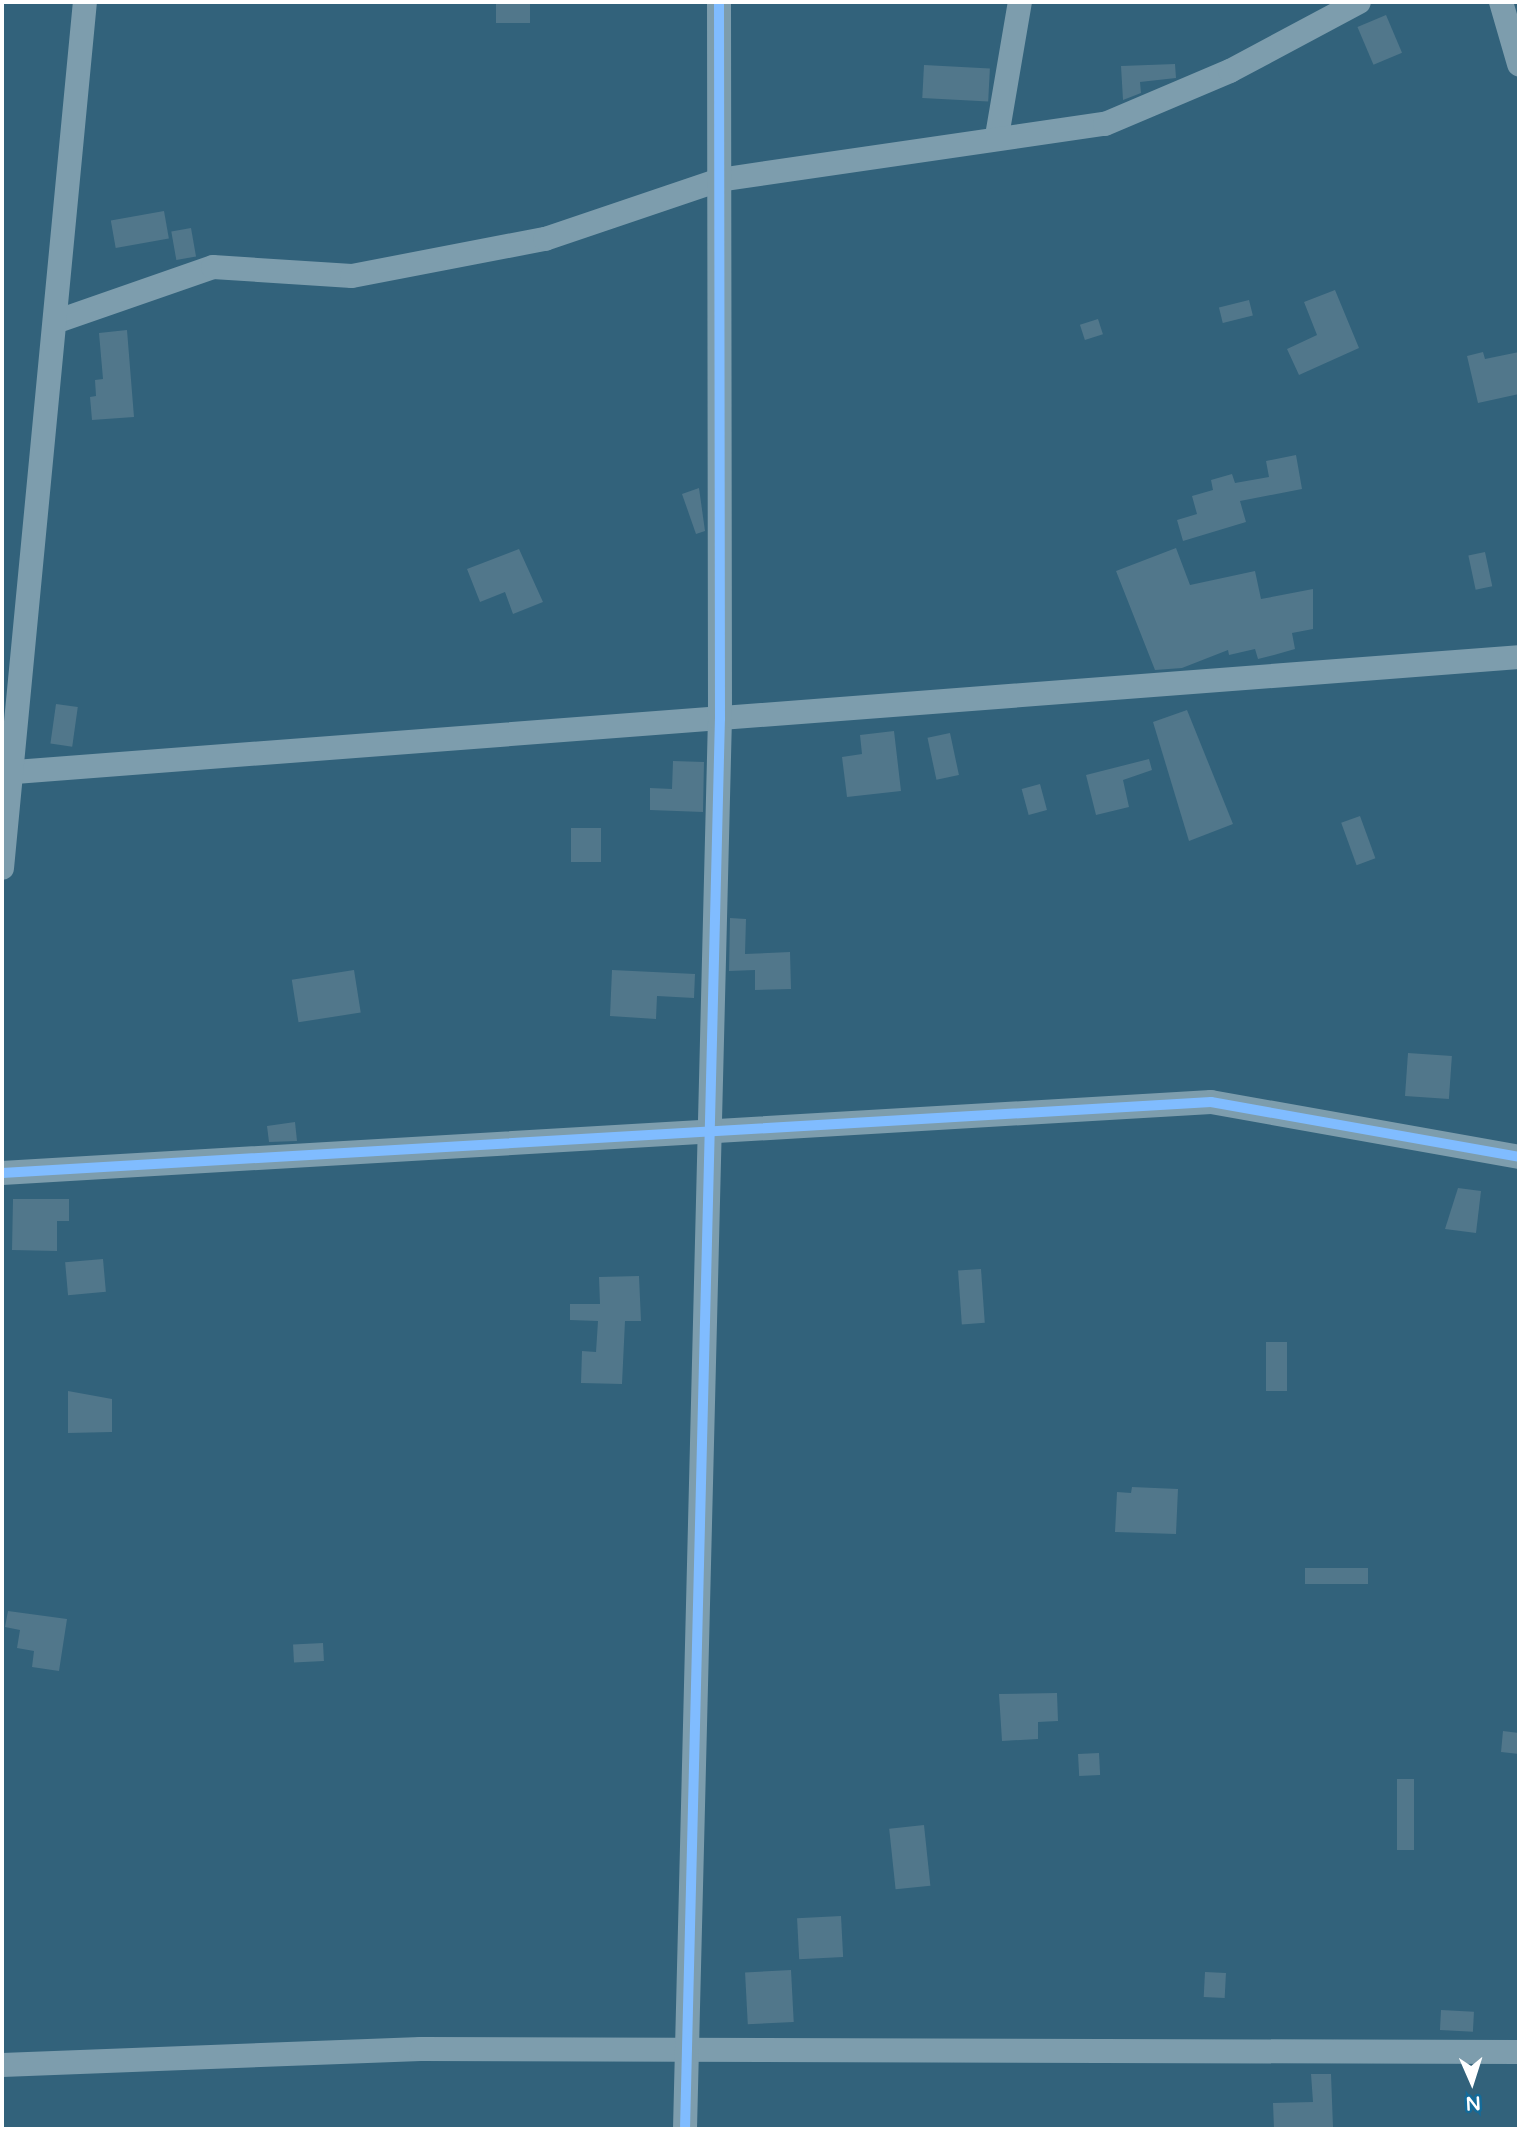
<!DOCTYPE html>
<style>
body{margin:0}
#map{position:relative;width:1521px;height:2131px;overflow:hidden;background:#32627b;font-family:"Varela Round",sans-serif}
div>[style]{position:absolute}
.building>*{inset:0;background:#51778b;transform-origin:0 0}
.minor>*{height:24px;margin:-12px;padding:0 12px;transform-origin:12px;border-radius:12px;background:#7d9dad}
.cycleway>*{height:10px;margin:-5px;padding:0 5px;transform-origin:5px;border-radius:5px;background:#80bcff}
span{translate:-50% -50%;white-space:nowrap;text-align:center;line-height:1.15;-webkit-text-stroke:5px #136b9a;paint-order:stroke}
.frame{position:absolute;inset:0;border:4px solid #fff;pointer-events:none}
.north{position:absolute;left:1437px;top:2047px;width:70px;height:70px;-webkit-text-stroke:5px #136b9a;paint-order:stroke;rotate:177deg;font-size:19px;font-weight:700;line-height:28px;text-align:center;color:#fff}
.north::after{content:'';display:block;margin:auto;width:24px;height:32px;background:#fff;clip-path:polygon(50% 0,100% 100%,50% 72%,0 100%)}
</style>
<div id="map">
<div class="building">
<div style="left:496px;top:2px;width:34px;height:21px"></div>
<div style="left:1386px;top:15px;width:41px;height:31px;rotate:67deg"></div>
<div style="clip-path:polygon(1175px 64px,1176px 78px,1140px 82px,1141px 93px,1123px 100px,1121px 66px)"></div>
<div style="left:924px;top:65px;width:66px;height:33px;rotate:3deg"></div>
<div style="left:164px;top:211px;width:28px;height:54px;rotate:80deg"></div>
<div style="left:191px;top:228px;width:29px;height:20px;rotate:80deg"></div>
<div style="clip-path:polygon(1335px 290px,1359px 348px,1299px 375px,1287px 349px,1317px 335px,1304px 302px)"></div>
<div style="left:1249px;top:300px;width:16px;height:31px;rotate:76deg"></div>
<div style="left:1098px;top:319px;width:16px;height:19px;rotate:72deg"></div>
<div style="clip-path:polygon(127px 330px,134px 417px,92px 420px,90px 397px,96px 396px,95px 380px,103px 379px,99px 333px)"></div>
<div style="clip-path:polygon(1483px 352px,1485px 359px,1519px 352px,1519px 394px,1478px 403px,1467px 356px)"></div>
<div style="clip-path:polygon(1296px 455px,1302px 489px,1240px 501px,1246px 522px,1183px 541px,1177px 520px,1197px 514px,1192px 496px,1213px 490px,1211px 480px,1232px 474px,1235px 483px,1269px 477px,1266px 461px)"></div>
<div style="clip-path:polygon(699px 488px,705px 531px,696px 534px,682px 494px)"></div>
<div style="clip-path:polygon(1176px 548px,1190px 585px,1255px 571px,1261px 599px,1313px 589px,1313px 629px,1292px 633px,1295px 649px,1274px 655px,1258px 659px,1255px 649px,1229px 655px,1228px 650px,1182px 668px,1155px 670px,1116px 571px)"></div>
<div style="clip-path:polygon(519px 549px,543px 602px,513px 614px,505px 592px,480px 602px,467px 569px)"></div>
<div style="left:1485px;top:552px;width:35px;height:17px;rotate:78deg"></div>
<div style="left:56px;top:704px;width:22px;height:40px;rotate:8deg"></div>
<div style="clip-path:polygon(1187px 710px,1233px 824px,1189px 841px,1153px 722px)"></div>
<div style="clip-path:polygon(894px 731px,901px 791px,847px 797px,842px 757px,862px 754px,860px 735px)"></div>
<div style="left:950px;top:733px;width:43px;height:23px;rotate:78deg"></div>
<div style="clip-path:polygon(1149px 759px,1152px 770px,1123px 780px,1129px 807px,1096px 815px,1086px 775px)"></div>
<div style="clip-path:polygon(673px 761px,704px 762px,703px 812px,650px 810px,650px 788px,672px 789px)"></div>
<div style="left:1040px;top:784px;width:27px;height:19px;rotate:75deg"></div>
<div style="left:1360px;top:816px;width:45px;height:20px;rotate:70deg"></div>
<div style="left:601px;top:828px;width:34px;height:30px;rotate:90deg"></div>
<div style="clip-path:polygon(730px 918px,746px 919px,745px 954px,790px 952px,791px 989px,755px 990px,755px 970px,729px 971px)"></div>
<div style="left:354px;top:970px;width:43px;height:63px;rotate:81deg"></div>
<div style="clip-path:polygon(612px 970px,695px 974px,694px 998px,657px 996px,656px 1019px,610px 1016px)"></div>
<div style="left:1408px;top:1053px;width:44px;height:43px;rotate:4deg"></div>
<div style="clip-path:polygon(295px 1122px,297px 1141px,269px 1142px,267px 1126px)"></div>
<div style="clip-path:polygon(1458px 1188px,1481px 1191px,1476px 1233px,1445px 1229px)"></div>
<div style="clip-path:polygon(13px 1199px,69px 1199px,69px 1221px,57px 1221px,57px 1251px,12px 1250px)"></div>
<div style="left:103px;top:1259px;width:33px;height:38px;rotate:85deg"></div>
<div style="left:981px;top:1269px;width:54px;height:23px;rotate:86deg"></div>
<div style="clip-path:polygon(639px 1276px,641px 1321px,625px 1321px,622px 1384px,581px 1383px,582px 1351px,596px 1352px,598px 1321px,570px 1320px,570px 1304px,600px 1304px,599px 1277px)"></div>
<div style="left:1266px;top:1342px;width:21px;height:49px"></div>
<div style="clip-path:polygon(68px 1391px,112px 1399px,112px 1432px,68px 1433px)"></div>
<div style="clip-path:polygon(1132px 1487px,1178px 1489px,1176px 1534px,1115px 1532px,1117px 1492px,1131px 1493px)"></div>
<div style="left:1305px;top:1568px;width:63px;height:16px"></div>
<div style="clip-path:polygon(8px 1611px,67px 1619px,59px 1671px,32px 1667px,34px 1651px,17px 1648px,20px 1630px,5px 1627px)"></div>
<div style="left:323px;top:1643px;width:18px;height:30px;rotate:87deg"></div>
<div style="clip-path:polygon(1057px 1693px,1058px 1721px,1038px 1722px,1038px 1739px,1002px 1741px,999px 1694px)"></div>
<div style="clip-path:polygon(1503px 1731px,1519px 1733px,1519px 1754px,1501px 1752px)"></div>
<div style="left:1099px;top:1753px;width:22px;height:21px;rotate:87deg"></div>
<div style="left:1397px;top:1779px;width:17px;height:71px"></div>
<div style="left:924px;top:1825px;width:61px;height:35px;rotate:84deg"></div>
<div style="left:841px;top:1916px;width:41px;height:44px;rotate:87deg"></div>
<div style="left:791px;top:1970px;width:52px;height:46px;rotate:87deg"></div>
<div style="left:1205px;top:1972px;width:21px;height:25px;rotate:3deg"></div>
<div style="left:1441px;top:2010px;width:33px;height:20px;rotate:3deg"></div>
<div style="clip-path:polygon(1311px 2074px,1331px 2074px,1333px 2127px,1274px 2129px,1273px 2103px,1313px 2102px)"></div>
</div>
<div class="minor">
<div style="left:1501px;top:2px;width:65px;rotate:73.8deg"></div>
<div style="left:997px;top:136px;width:136px;rotate:-80.3deg"></div>
<div style="left:55px;top:322px;width:167px;rotate:-19.2deg"></div>
<div style="left:213px;top:267px;width:139px;rotate:3.7deg"></div>
<div style="left:352px;top:276px;width:197px;rotate:-10.9deg"></div>
<div style="left:545px;top:239px;width:184px;rotate:-18.7deg"></div>
<div style="left:719px;top:180px;width:390px;rotate:-8.3deg"></div>
<div style="left:1105px;top:124px;width:136px;rotate:-23deg"></div>
<div style="left:1230px;top:71px;width:146px;rotate:-28.1deg"></div>
<div style="left:2px;top:773px;width:1521px;rotate:-4.37deg"></div>
<div style="left:2px;top:868px;width:870px;rotate:-84.53deg"></div>
<div style="left:2px;top:1173px;width:1211px;rotate:-3.36deg"></div>
<div style="left:1211px;top:1102px;width:313px;rotate:10.1deg"></div>
<div style="left:2px;top:2065px;width:419px;rotate:-2.2deg"></div>
<div style="left:421px;top:2049px;width:1098px;rotate:0.16deg"></div>
<div style="left:685px;top:2129px;width:1410px;rotate:-88.58deg"></div>
<div style="left:720px;top:719px;width:717px;rotate:-90.08deg"></div>
</div>
<div class="cycleway">
<div style="left:2px;top:1173px;width:1211px;rotate:-3.36deg"></div>
<div style="left:1211px;top:1102px;width:313px;rotate:10.1deg"></div>
<div style="left:685px;top:2129px;width:1410px;rotate:-88.58deg"></div>
<div style="left:720px;top:719px;width:717px;rotate:-90.08deg"></div>
</div>
<div class="frame"></div>
<div class="north">N</div>
</div>
